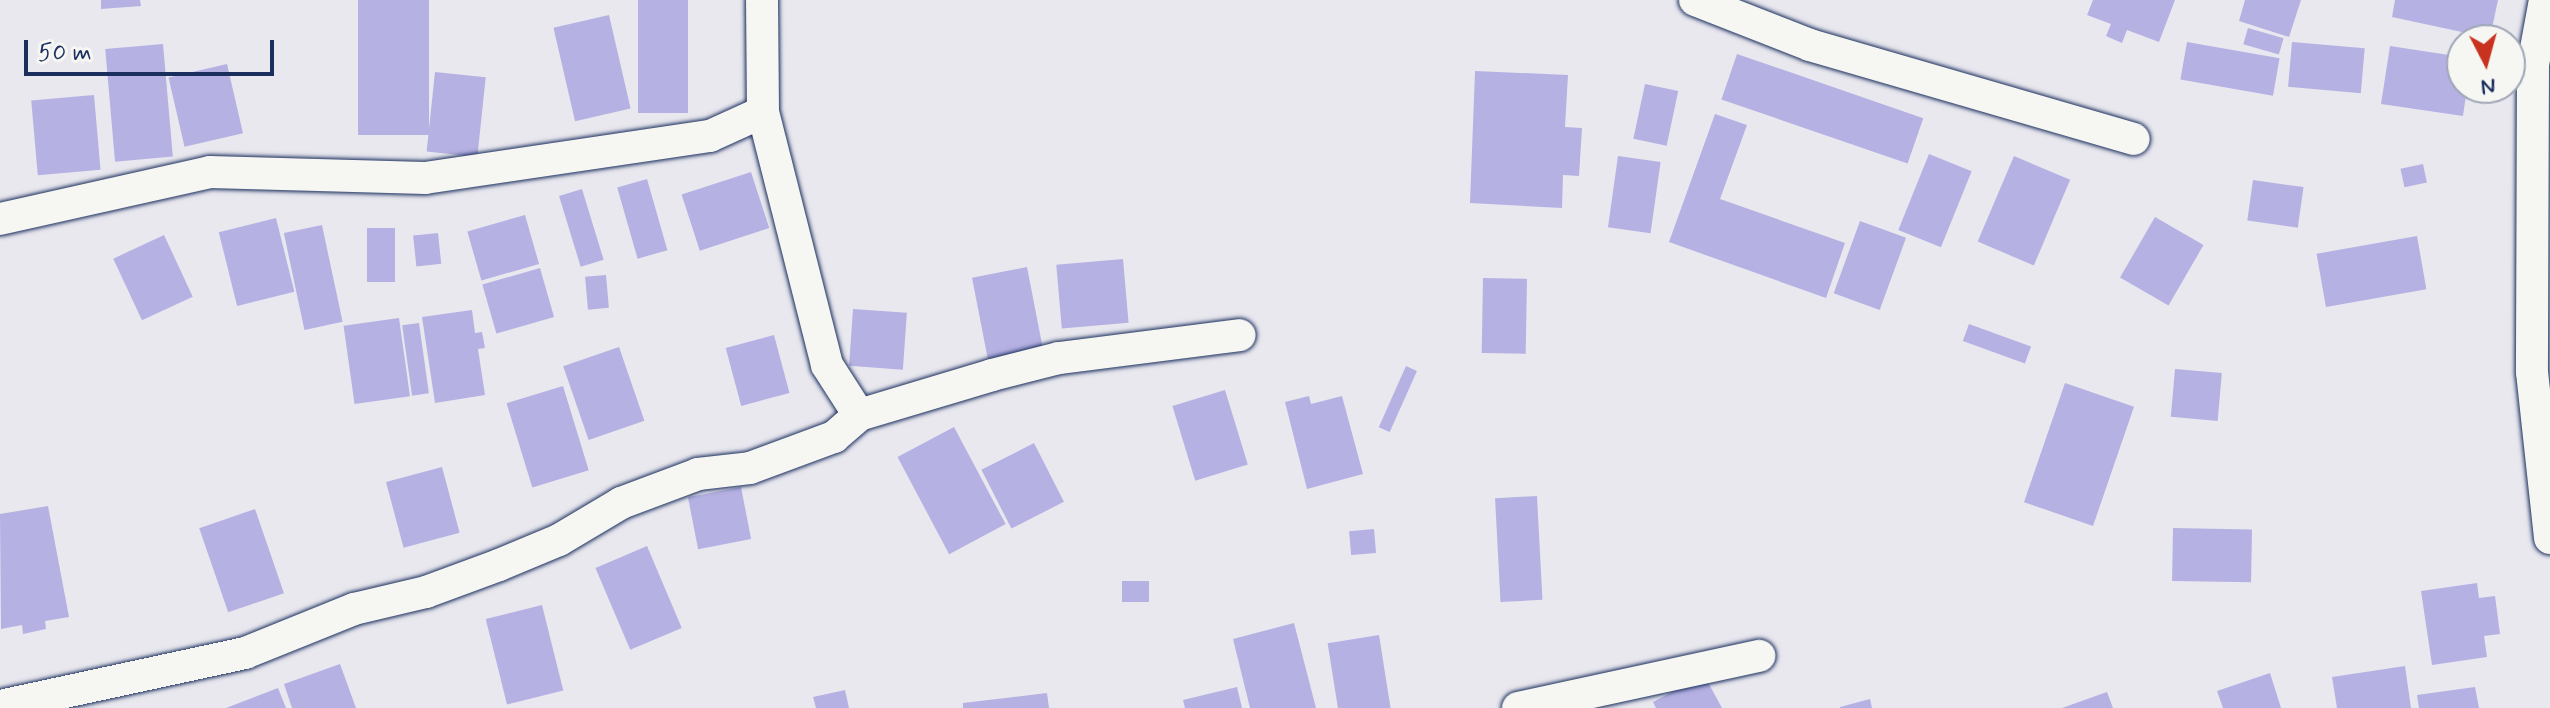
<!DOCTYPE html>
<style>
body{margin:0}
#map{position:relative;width:2550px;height:708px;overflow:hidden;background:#e9e8ef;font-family:Mynerve,sans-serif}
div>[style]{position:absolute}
.building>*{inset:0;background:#b5b1e3;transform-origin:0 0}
.roads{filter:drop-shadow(0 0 2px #1b2f5e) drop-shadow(0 0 2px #1b2f5e)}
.street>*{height:32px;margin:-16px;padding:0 16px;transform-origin:16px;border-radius:16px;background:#f6f6f2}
span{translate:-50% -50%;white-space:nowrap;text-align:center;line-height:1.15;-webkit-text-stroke:6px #f6f6f2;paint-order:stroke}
.north{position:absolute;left:2446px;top:24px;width:80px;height:80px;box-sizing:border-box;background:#f6f6f2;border:2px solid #9ea6b7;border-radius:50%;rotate:174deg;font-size:22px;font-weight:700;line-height:32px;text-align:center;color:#1b2f5e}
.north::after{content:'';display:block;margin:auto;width:28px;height:36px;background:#c8321e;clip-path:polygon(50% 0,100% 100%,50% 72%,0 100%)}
.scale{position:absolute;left:24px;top:40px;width:250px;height:36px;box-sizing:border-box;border:4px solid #1b2f5e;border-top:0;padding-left:10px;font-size:24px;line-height:28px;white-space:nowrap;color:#1b2f5e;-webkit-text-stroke:6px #f6f6f2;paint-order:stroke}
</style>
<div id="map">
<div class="building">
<div style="clip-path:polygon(101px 0,140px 0,141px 6px,101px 9px)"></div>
<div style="left:358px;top:0;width:71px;height:135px"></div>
<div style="left:638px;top:0;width:50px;height:113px"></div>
<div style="clip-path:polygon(2093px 0,2175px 0,2159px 42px,2127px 30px,2122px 43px,2106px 36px,2111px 24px,2087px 15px)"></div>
<div style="clip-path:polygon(2245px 0,2301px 0,2289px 37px,2239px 21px)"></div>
<div style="clip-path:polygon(2395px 0,2498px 0,2490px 38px,2392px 17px)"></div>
<div style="left:609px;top:15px;width:96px;height:57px;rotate:77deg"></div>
<div style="left:2248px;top:28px;width:37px;height:17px;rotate:16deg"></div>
<div style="left:2187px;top:42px;width:94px;height:38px;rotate:10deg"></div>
<div style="left:2292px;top:42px;width:73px;height:45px;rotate:5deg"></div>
<div style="left:163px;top:44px;width:113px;height:58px;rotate:85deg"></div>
<div style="clip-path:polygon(2390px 46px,2462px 57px,2462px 88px,2467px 88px,2463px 116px,2381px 104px)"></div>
<div style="left:1737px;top:54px;width:197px;height:48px;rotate:19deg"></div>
<div style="left:227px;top:64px;width:71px;height:60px;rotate:77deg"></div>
<div style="clip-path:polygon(1475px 71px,1568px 75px,1565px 127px,1582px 128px,1579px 176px,1563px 175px,1562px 208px,1470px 203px)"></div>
<div style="left:435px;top:72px;width:51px;height:80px;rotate:6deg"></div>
<div style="left:1645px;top:84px;width:34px;height:56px;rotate:12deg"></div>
<div style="left:94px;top:95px;width:75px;height:63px;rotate:85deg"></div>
<div style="clip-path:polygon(1715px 114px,1747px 125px,1720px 199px,1845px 243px,1826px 298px,1669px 242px)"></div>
<div style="left:1929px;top:154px;width:46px;height:82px;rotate:22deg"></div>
<div style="left:1618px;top:156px;width:43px;height:72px;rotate:8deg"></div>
<div style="left:2014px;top:156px;width:61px;height:93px;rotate:23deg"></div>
<div style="left:2423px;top:164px;width:19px;height:23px;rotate:78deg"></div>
<div style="left:751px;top:172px;width:59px;height:73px;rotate:72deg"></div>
<div style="left:647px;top:179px;width:74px;height:31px;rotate:74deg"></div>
<div style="left:2253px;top:180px;width:51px;height:41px;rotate:8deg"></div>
<div style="left:582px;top:189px;width:74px;height:24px;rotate:73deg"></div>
<div style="left:525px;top:215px;width:51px;height:60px;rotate:74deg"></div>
<div style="left:2155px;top:217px;width:56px;height:70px;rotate:30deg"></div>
<div style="left:276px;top:218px;width:76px;height:59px;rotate:76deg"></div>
<div style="left:1860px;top:221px;width:49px;height:77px;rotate:20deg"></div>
<div style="left:322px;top:225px;width:99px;height:39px;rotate:78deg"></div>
<div style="left:367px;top:228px;width:28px;height:54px"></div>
<div style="left:438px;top:233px;width:31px;height:25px;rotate:84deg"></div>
<div style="left:164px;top:235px;width:68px;height:56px;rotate:65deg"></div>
<div style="left:2417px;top:236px;width:54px;height:102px;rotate:80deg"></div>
<div style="left:1123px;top:259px;width:64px;height:67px;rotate:85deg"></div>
<div style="left:1027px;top:267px;width:91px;height:56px;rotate:79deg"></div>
<div style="left:540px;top:268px;width:51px;height:60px;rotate:74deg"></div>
<div style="left:606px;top:275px;width:33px;height:21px;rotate:85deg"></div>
<div style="left:1483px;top:278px;width:44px;height:75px;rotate:1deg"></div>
<div style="left:853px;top:309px;width:54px;height:57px;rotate:4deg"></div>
<div style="clip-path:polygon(472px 310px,475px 333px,482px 332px,485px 348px,478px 349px,485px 395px,435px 403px,422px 317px)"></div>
<div style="left:399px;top:318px;width:79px;height:56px;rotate:82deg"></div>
<div style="left:419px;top:323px;width:71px;height:17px;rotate:82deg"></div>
<div style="left:1969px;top:324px;width:66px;height:18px;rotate:20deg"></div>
<div style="left:774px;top:335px;width:60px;height:50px;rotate:75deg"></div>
<div style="left:619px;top:347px;width:78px;height:59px;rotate:71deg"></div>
<div style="left:1406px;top:366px;width:12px;height:67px;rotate:24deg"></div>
<div style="left:2175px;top:369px;width:47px;height:48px;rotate:5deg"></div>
<div style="left:2065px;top:383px;width:73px;height:126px;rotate:19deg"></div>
<div style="left:563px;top:386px;width:88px;height:59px;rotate:73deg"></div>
<div style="left:1225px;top:390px;width:78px;height:55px;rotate:73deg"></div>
<div style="clip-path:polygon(1309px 396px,1311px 404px,1342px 396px,1363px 474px,1307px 489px,1285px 402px)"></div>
<div style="left:954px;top:427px;width:110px;height:64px;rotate:62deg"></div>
<div style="left:1034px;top:443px;width:66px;height:59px;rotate:63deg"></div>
<div style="left:442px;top:467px;width:68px;height:58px;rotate:75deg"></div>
<div style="left:741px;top:487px;width:53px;height:54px;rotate:79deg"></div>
<div style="left:1537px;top:496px;width:104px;height:42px;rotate:87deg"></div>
<div style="clip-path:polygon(48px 506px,69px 617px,45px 621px,46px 629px,23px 634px,22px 625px,1px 629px,0 514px)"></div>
<div style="left:255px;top:509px;width:89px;height:59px;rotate:71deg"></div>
<div style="left:2173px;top:528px;width:79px;height:53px;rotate:1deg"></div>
<div style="left:1374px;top:529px;width:24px;height:25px;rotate:85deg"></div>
<div style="left:647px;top:546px;width:89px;height:56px;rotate:67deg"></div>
<div style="left:1122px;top:581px;width:27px;height:21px"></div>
<div style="clip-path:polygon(2477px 583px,2479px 598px,2495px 596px,2500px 634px,2484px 636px,2487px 657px,2432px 665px,2421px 591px)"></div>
<div style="left:542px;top:605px;width:88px;height:58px;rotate:76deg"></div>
<div style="clip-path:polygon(1294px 623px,1316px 708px,1250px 708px,1233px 639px)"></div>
<div style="left:1379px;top:635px;width:74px;height:52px;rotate:81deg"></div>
<div style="clip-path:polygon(340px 664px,356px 708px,292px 708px,284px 684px)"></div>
<div style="clip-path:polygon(2405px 666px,2411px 708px,2337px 708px,2332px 677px)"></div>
<div style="clip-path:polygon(2270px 673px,2281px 708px,2223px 708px,2217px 691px)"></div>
<div style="clip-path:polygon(1704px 675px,1722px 708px,1656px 708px,1653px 702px)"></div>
<div style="clip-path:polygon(1237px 687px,1242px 708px,1185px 708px,1183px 700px)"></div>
<div style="clip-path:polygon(2475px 687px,2479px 708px,2419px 708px,2417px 695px)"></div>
<div style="clip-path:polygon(278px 688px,286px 708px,226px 708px)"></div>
<div style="clip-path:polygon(845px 690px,849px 708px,816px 708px,813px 697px)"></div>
<div style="clip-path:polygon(2107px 692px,2113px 708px,2062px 708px)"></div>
<div style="clip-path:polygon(1047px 693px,1049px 708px,963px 708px,963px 703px)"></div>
<div style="clip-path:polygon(1870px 699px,1872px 708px,1840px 708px,1840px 707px)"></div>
</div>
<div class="roads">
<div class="street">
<div style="left:1695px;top:0;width:123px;rotate:21.4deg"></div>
<div style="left:1810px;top:45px;width:337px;rotate:16.2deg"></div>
<div style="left:2545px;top:0;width:66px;rotate:100.5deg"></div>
<div style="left:2533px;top:65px;width:307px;rotate:90.2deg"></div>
<div style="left:2532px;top:372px;width:167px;rotate:83.8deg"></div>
<div style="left:763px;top:112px;width:261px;rotate:75.8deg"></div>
<div style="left:827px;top:365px;width:59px;rotate:57.4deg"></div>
<div style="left:0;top:219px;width:215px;rotate:-12.6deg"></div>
<div style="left:210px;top:172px;width:215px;rotate:1.6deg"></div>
<div style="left:425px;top:178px;width:288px;rotate:-8.4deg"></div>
<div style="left:710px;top:136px;width:58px;rotate:-24.4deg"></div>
<div style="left:763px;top:112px;width:112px;rotate:-90.5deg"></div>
<div style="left:0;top:706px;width:251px;rotate:-12.2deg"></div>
<div style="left:245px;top:653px;width:118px;rotate:-22deg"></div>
<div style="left:354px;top:609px;width:74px;rotate:-13.3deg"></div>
<div style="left:426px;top:592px;width:78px;rotate:-20.3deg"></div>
<div style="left:499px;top:565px;width:65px;rotate:-22.6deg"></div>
<div style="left:559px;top:540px;width:72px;rotate:-30.8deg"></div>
<div style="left:621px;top:503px;width:82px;rotate:-20.6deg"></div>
<div style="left:698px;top:474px;width:52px;rotate:-6.6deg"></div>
<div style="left:750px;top:468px;width:90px;rotate:-20.3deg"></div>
<div style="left:834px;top:437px;width:33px;rotate:-41deg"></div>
<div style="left:859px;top:415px;width:139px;rotate:-16.7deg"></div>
<div style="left:992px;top:375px;width:69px;rotate:-14.2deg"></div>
<div style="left:1059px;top:358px;width:182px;rotate:-7.2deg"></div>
<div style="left:1518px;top:708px;width:247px;rotate:-12.2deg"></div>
</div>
</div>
<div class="north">N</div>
<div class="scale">50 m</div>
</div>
